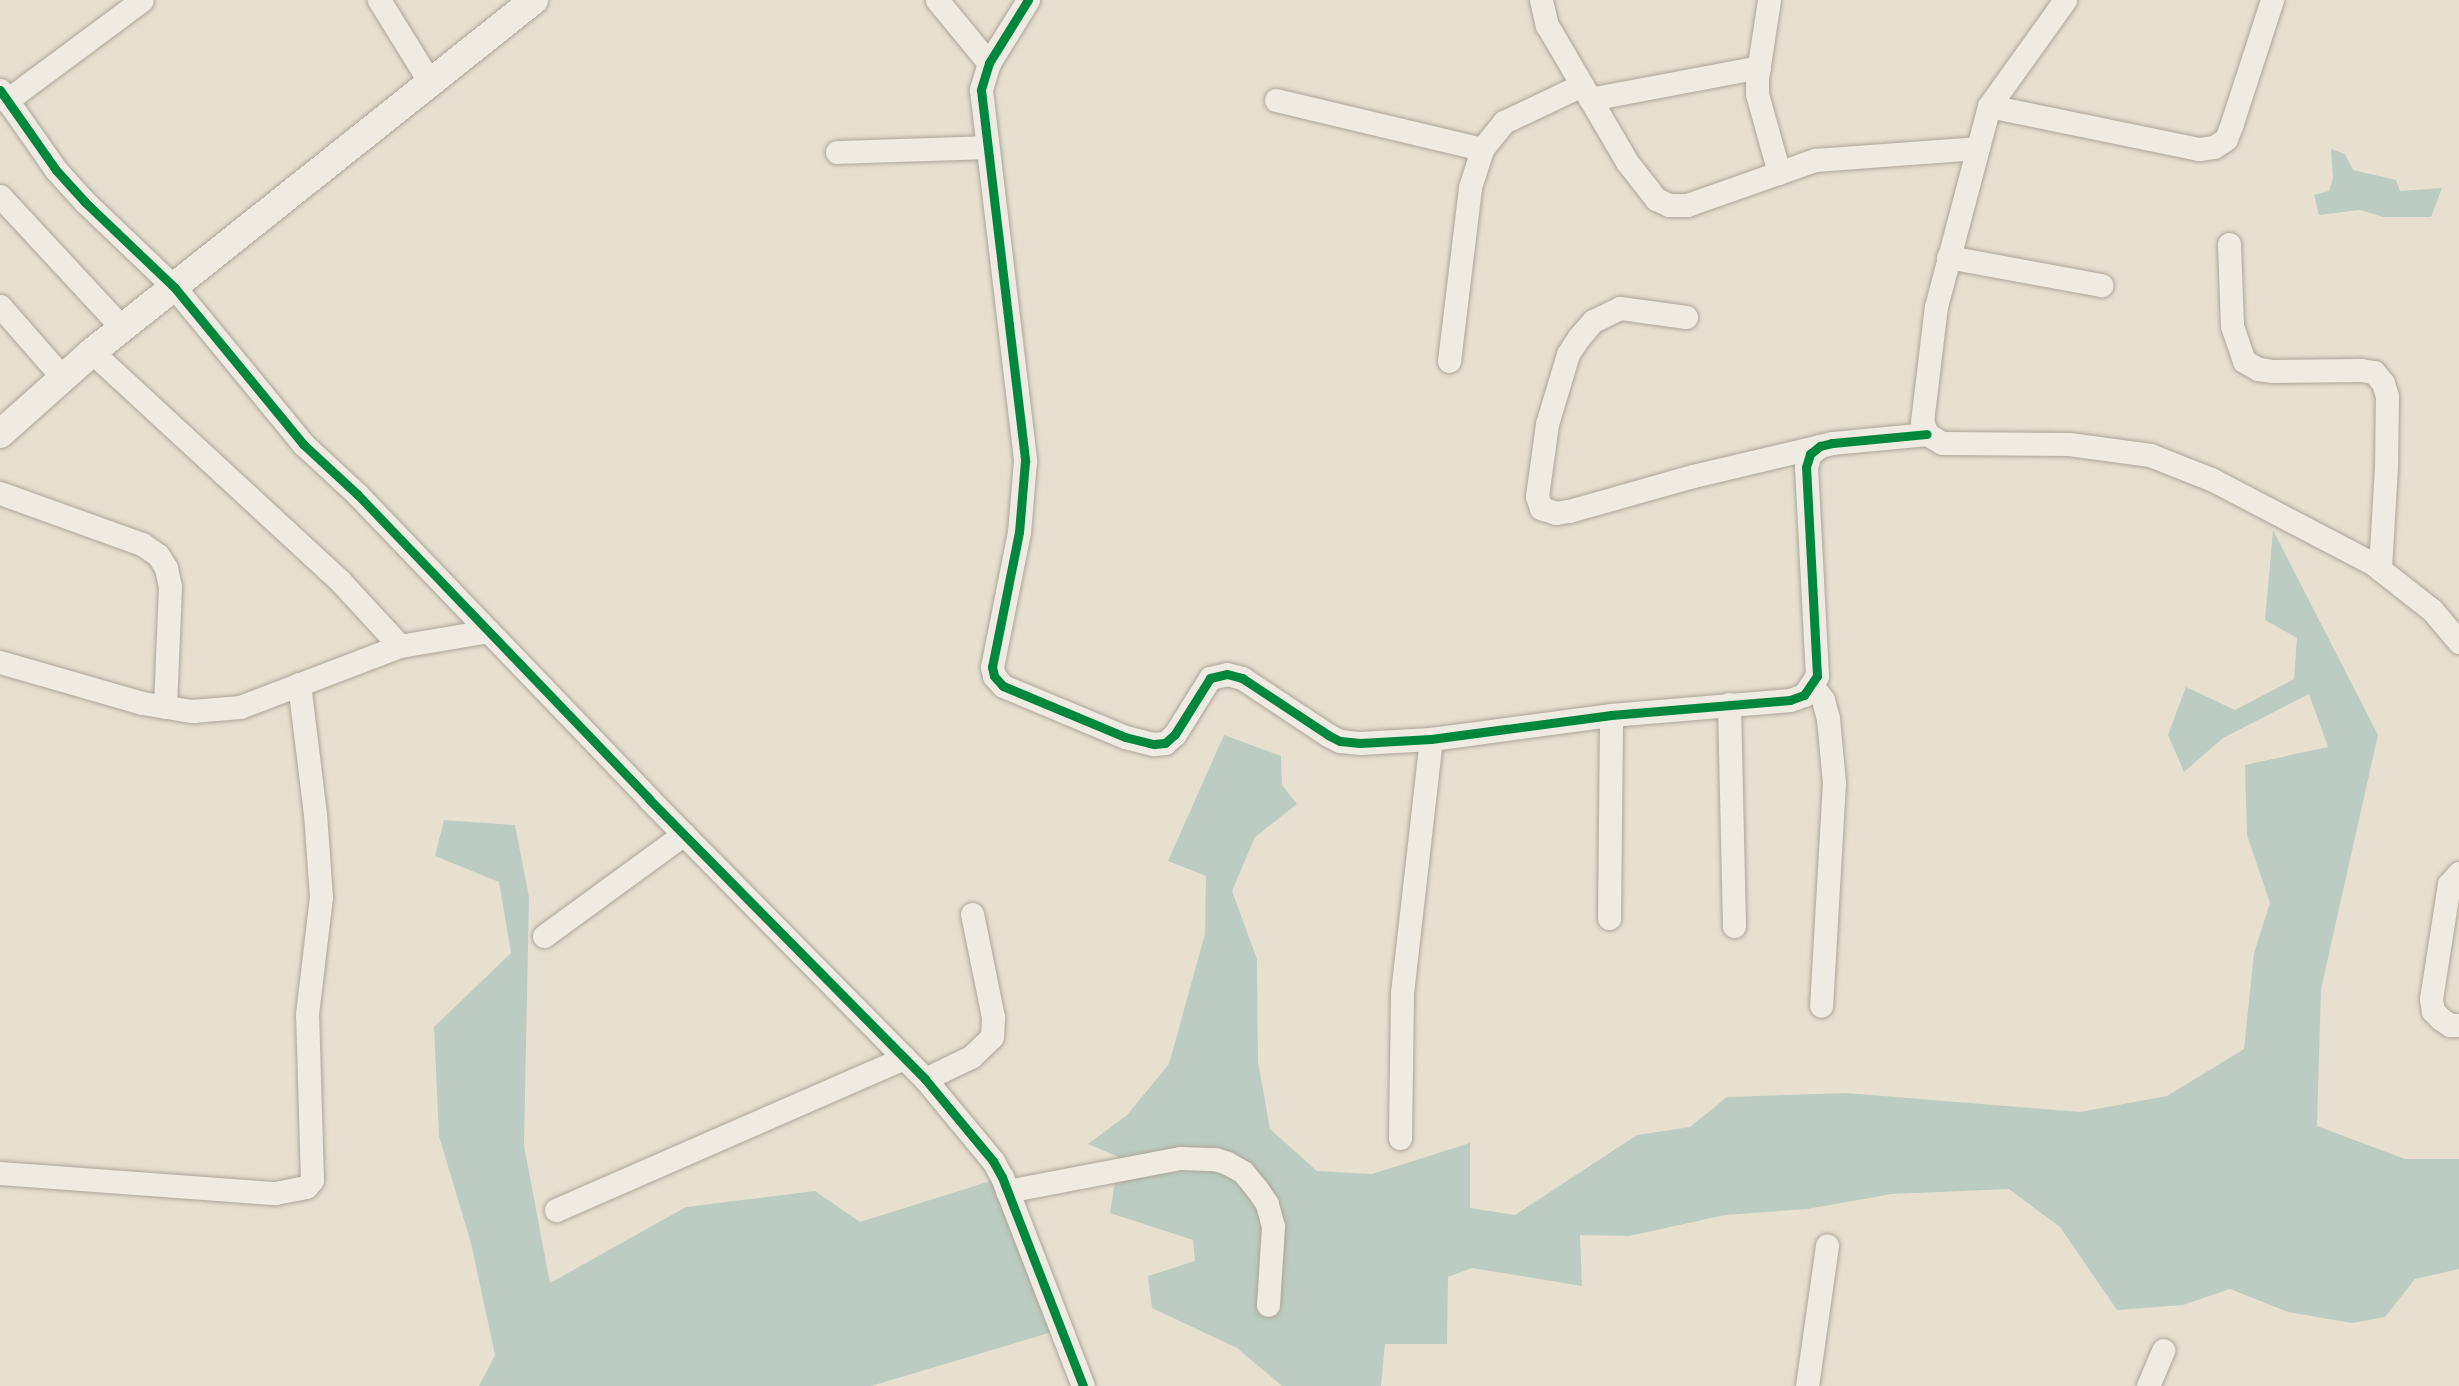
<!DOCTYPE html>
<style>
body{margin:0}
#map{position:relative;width:2459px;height:1386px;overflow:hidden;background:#e7e0d1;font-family:"Noto Serif",serif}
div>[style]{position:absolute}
.water>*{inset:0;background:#bcccc2}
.roads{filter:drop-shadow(0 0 2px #ada599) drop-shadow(0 0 2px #ada599)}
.minor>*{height:23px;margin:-11.5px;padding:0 11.5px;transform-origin:11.5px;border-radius:11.5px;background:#efebe3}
.tertiary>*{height:28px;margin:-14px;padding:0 14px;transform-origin:14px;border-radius:14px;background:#efebe3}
.cycleway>*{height:9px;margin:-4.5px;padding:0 4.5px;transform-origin:4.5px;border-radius:4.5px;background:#00873e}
span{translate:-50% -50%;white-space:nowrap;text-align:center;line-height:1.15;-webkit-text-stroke:6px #f7eed8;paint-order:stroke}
</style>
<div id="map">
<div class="water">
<div style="clip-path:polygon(2331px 149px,2345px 154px,2353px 170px,2396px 180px,2400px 191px,2442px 188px,2431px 217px,2383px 217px,2360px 210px,2319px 215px,2314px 195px,2329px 191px,2333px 178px)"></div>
<div style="clip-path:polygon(2273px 530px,2378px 735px,2321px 989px,2317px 1126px,2405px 1159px,2459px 1159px,2459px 1269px,2415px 1279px,2385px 1317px,2352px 1323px,2288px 1312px,2230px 1289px,2183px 1305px,2117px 1310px,2060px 1227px,2009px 1189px,1892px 1194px,1807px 1209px,1725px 1215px,1629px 1236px,1580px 1235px,1582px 1286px,1472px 1268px,1448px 1277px,1447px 1344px,1385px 1344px,1381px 1386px,1282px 1386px,1237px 1348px,1152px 1308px,1148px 1276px,1195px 1261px,1193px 1240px,1110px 1213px,1119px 1157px,1088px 1144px,1127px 1115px,1169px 1064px,1205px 934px,1206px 876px,1168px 861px,1224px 735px,1281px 756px,1282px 785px,1297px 804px,1255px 837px,1232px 891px,1257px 959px,1258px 1062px,1270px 1129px,1317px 1171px,1372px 1174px,1470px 1143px,1470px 1208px,1515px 1215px,1637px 1135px,1690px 1127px,1727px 1097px,1846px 1093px,2080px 1112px,2167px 1096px,2244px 1049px,2254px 953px,2270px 903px,2247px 835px,2245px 765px,2328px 747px,2309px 694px,2223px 738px,2184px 772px,2168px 735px,2186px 687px,2235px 710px,2294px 679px,2297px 638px,2265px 620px)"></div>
<div style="clip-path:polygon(444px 820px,515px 825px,529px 897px,524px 1146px,550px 1283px,686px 1207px,815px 1191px,860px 1222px,1000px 1178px,1062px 1329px,871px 1386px,479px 1386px,495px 1355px,471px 1243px,439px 1136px,434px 1027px,511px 953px,499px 882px,435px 856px)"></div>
</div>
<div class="roads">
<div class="minor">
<div style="left:379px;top:0;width:99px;rotate:58.2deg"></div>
<div style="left:937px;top:0;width:82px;rotate:50.5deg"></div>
<div style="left:1028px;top:0;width:74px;rotate:121.8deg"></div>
<div style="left:989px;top:63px;width:28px;rotate:107deg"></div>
<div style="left:981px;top:90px;width:374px;rotate:83.2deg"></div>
<div style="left:1025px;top:461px;width:71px;rotate:94.8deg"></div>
<div style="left:1019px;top:532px;width:138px;rotate:101.3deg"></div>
<div style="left:992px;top:667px;width:9px;rotate:77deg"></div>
<div style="left:994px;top:676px;width:13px;rotate:48deg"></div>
<div style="left:1003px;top:686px;width:132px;rotate:22.7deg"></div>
<div style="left:1125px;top:737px;width:30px;rotate:14deg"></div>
<div style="left:1154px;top:744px;width:11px;rotate:-5deg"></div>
<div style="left:1165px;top:743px;width:13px;rotate:-42deg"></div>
<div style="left:1175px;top:734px;width:66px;rotate:-58deg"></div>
<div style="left:1210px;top:678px;width:17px;rotate:-13deg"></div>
<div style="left:1227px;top:674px;width:16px;rotate:15deg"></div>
<div style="left:1242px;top:678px;width:103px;rotate:33.5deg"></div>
<div style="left:1328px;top:735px;width:13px;rotate:27deg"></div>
<div style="left:1340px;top:741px;width:20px;rotate:6deg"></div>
<div style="left:1360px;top:743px;width:71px;rotate:-3.2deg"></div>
<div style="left:1431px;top:739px;width:182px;rotate:-7.6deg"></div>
<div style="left:1611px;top:715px;width:180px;rotate:-4.8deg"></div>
<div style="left:1790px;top:700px;width:15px;rotate:-20deg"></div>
<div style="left:1804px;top:695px;width:23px;rotate:-56deg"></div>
<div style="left:1817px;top:676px;width:209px;rotate:-93deg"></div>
<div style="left:1806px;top:467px;width:14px;rotate:-73deg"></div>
<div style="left:1810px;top:454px;width:13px;rotate:-39deg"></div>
<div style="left:1820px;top:446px;width:12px;rotate:-14deg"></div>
<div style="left:1832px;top:443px;width:95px;rotate:-5.4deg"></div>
<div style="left:1541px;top:0;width:26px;rotate:77deg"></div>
<div style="left:1547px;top:25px;width:159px;rotate:59.7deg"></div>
<div style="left:1627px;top:162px;width:47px;rotate:51.9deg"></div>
<div style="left:1656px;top:199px;width:14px;rotate:25deg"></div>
<div style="left:1669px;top:205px;width:18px"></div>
<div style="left:1687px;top:205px;width:136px;rotate:-19.4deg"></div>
<div style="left:1815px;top:160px;width:162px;rotate:-4.2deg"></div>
<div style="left:1769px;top:0;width:79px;rotate:98.7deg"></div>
<div style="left:1757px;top:78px;width:16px;rotate:90deg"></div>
<div style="left:1757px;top:94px;width:82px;rotate:74.4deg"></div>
<div style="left:2065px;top:0;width:130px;rotate:125.6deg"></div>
<div style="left:1989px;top:106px;width:207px;rotate:104.8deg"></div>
<div style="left:1936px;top:306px;width:116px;rotate:96.9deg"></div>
<div style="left:1922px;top:421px;width:14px;rotate:69deg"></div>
<div style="left:1927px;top:434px;width:17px;rotate:31deg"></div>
<div style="left:1942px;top:443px;width:127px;rotate:0.5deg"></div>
<div style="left:2069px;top:444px;width:82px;rotate:7.7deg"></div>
<div style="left:2150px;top:455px;width:66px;rotate:21.5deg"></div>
<div style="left:2211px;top:479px;width:182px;rotate:27.6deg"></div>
<div style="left:2372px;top:563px;width:76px;rotate:38.1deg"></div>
<div style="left:2432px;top:610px;width:42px;rotate:49.8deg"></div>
<div style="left:0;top:90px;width:98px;rotate:55deg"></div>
<div style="left:56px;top:170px;width:43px;rotate:47.8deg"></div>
<div style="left:85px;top:202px;width:124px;rotate:43.7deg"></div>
<div style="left:175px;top:288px;width:202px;rotate:50.6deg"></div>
<div style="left:303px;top:444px;width:74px;rotate:42.8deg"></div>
<div style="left:357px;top:494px;width:422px;rotate:46.2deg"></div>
<div style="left:649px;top:799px;width:393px;rotate:45.4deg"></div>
<div style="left:925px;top:1079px;width:107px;rotate:50.3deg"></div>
<div style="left:993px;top:1161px;width:18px;rotate:61deg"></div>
<div style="left:1002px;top:1177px;width:224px;rotate:68.8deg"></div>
<div style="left:1590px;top:99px;width:172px;rotate:-10.7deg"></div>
<div style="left:1276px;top:100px;width:212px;rotate:13.4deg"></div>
<div style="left:6px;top:101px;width:169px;rotate:-36.6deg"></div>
<div style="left:1989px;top:106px;width:214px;rotate:11.6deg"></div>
<div style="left:2199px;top:149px;width:15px;rotate:-8deg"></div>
<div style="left:2214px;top:147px;width:14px;rotate:-34deg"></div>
<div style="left:2226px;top:139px;width:17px;rotate:-69deg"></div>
<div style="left:2232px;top:123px;width:129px;rotate:-72deg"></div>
<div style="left:837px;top:152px;width:149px;rotate:-1.9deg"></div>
<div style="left:0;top:196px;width:181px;rotate:47.2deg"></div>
<div style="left:2229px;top:244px;width:82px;rotate:87.9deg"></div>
<div style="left:2232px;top:326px;width:37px;rotate:71deg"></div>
<div style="left:2244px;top:361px;width:16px;rotate:30deg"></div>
<div style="left:2258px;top:369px;width:14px;rotate:8deg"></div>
<div style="left:2272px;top:371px;width:89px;rotate:-0.6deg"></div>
<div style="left:2361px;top:370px;width:13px;rotate:9deg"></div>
<div style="left:2374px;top:372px;width:14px;rotate:51deg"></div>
<div style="left:2383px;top:383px;width:14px;rotate:73deg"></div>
<div style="left:2387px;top:396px;width:71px;rotate:90.8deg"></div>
<div style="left:2386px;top:467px;width:102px;rotate:93.4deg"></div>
<div style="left:1948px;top:257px;width:156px;rotate:10.4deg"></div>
<div style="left:0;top:306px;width:96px;rotate:48.8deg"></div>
<div style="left:1686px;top:317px;width:67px;rotate:-172.2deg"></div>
<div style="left:1620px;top:308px;width:30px;rotate:154deg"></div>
<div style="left:1593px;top:321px;width:21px;rotate:131deg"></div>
<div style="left:1579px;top:337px;width:20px;rotate:123deg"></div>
<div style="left:1568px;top:354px;width:73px;rotate:106.7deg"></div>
<div style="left:1547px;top:424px;width:73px;rotate:97.9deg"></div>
<div style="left:1537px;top:496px;width:13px;rotate:72deg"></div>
<div style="left:1541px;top:508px;width:16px;rotate:18deg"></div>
<div style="left:1556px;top:513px;width:13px;rotate:-9deg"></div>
<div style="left:1569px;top:511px;width:129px;rotate:-15.8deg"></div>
<div style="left:1693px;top:476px;width:130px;rotate:-13.3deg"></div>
<div style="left:92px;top:352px;width:338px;rotate:42.7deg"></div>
<div style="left:340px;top:581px;width:88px;rotate:47.3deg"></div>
<div style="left:1449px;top:361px;width:175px;rotate:-83.1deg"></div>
<div style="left:1470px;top:187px;width:40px;rotate:-72deg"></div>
<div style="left:1482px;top:149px;width:35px;rotate:-51deg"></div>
<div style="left:1504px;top:122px;width:86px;rotate:-25.4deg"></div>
<div style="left:0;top:493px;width:151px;rotate:19.8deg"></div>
<div style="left:142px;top:544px;width:19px;rotate:35deg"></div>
<div style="left:158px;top:555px;width:15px;rotate:58deg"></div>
<div style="left:166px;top:568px;width:19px;rotate:78deg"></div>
<div style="left:170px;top:587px;width:120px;rotate:92.4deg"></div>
<div style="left:0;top:662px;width:148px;rotate:16.1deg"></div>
<div style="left:142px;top:703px;width:51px;rotate:9.1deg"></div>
<div style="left:192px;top:711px;width:48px;rotate:-4.8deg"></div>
<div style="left:240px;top:707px;width:171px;rotate:-20.9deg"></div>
<div style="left:400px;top:646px;width:89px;rotate:-9.7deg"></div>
<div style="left:1813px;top:686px;width:17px;rotate:54deg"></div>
<div style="left:1823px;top:700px;width:20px;rotate:75deg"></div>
<div style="left:1828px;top:719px;width:63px;rotate:84.6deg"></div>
<div style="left:1834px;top:782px;width:224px;rotate:93.3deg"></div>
<div style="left:1729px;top:704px;width:222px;rotate:88.7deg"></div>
<div style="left:2459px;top:873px;width:15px;rotate:132deg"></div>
<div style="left:2449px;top:884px;width:116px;rotate:98.9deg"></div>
<div style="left:2431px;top:999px;width:12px;rotate:81deg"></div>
<div style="left:2433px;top:1011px;width:11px;rotate:45deg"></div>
<div style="left:2441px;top:1019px;width:11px;rotate:34deg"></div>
<div style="left:2450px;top:1025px;width:9px"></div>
<div style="left:1609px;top:918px;width:203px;rotate:-89.4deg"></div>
<div style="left:544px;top:936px;width:173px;rotate:-36.1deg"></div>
<div style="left:925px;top:1079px;width:51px;rotate:-25.6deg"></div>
<div style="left:971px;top:1057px;width:29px;rotate:-44deg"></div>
<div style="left:992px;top:1037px;width:20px;rotate:-87deg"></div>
<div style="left:993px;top:1017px;width:105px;rotate:-101.5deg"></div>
<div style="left:1400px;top:1138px;width:145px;rotate:-89.2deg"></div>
<div style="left:1402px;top:993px;width:256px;rotate:-83.5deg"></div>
<div style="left:0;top:1173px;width:276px;rotate:4.2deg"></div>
<div style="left:275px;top:1193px;width:32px;rotate:-11deg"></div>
<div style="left:306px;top:1187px;width:9px;rotate:-49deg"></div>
<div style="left:312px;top:1180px;width:166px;rotate:-91.7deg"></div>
<div style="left:307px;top:1014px;width:118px;rotate:-83.2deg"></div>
<div style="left:321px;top:897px;width:83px;rotate:-94.1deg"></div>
<div style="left:315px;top:814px;width:131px;rotate:-97deg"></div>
<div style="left:1007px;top:1191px;width:176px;rotate:-10.8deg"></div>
<div style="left:1180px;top:1158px;width:35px;rotate:2deg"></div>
<div style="left:1215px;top:1159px;width:13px;rotate:18deg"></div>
<div style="left:1227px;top:1163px;width:18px;rotate:29deg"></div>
<div style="left:1243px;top:1172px;width:22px;rotate:51deg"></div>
<div style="left:1257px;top:1189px;width:18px;rotate:56deg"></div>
<div style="left:1267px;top:1204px;width:23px;rotate:75deg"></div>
<div style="left:1273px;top:1226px;width:79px;rotate:93.6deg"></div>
<div style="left:556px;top:1210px;width:380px;rotate:-23.6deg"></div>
<div style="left:1807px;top:1386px;width:142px;rotate:-81.9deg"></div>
<div style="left:2148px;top:1386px;width:39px;rotate:-67deg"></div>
</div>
<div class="tertiary">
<div style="left:0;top:434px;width:123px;rotate:-41.7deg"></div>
<div style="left:92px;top:352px;width:565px;rotate:-38.53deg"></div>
</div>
</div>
<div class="cycleway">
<div style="left:1028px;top:0;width:74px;rotate:121.8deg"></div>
<div style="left:989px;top:63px;width:28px;rotate:107deg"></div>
<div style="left:981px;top:90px;width:374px;rotate:83.2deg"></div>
<div style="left:1025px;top:461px;width:71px;rotate:94.8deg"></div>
<div style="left:1019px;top:532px;width:138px;rotate:101.3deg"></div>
<div style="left:992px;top:667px;width:9px;rotate:77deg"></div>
<div style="left:994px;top:676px;width:13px;rotate:48deg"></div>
<div style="left:1003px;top:686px;width:132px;rotate:22.7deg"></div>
<div style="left:1125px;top:737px;width:30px;rotate:14deg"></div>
<div style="left:1154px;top:744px;width:11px;rotate:-5deg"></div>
<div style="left:1165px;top:743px;width:13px;rotate:-42deg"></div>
<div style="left:1175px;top:734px;width:66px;rotate:-58deg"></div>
<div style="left:1210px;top:678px;width:17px;rotate:-13deg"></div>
<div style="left:1227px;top:674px;width:16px;rotate:15deg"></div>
<div style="left:1242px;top:678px;width:103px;rotate:33.5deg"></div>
<div style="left:1328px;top:735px;width:13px;rotate:27deg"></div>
<div style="left:1340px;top:741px;width:20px;rotate:6deg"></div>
<div style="left:1360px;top:743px;width:71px;rotate:-3.2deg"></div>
<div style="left:1431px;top:739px;width:182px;rotate:-7.6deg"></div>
<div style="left:1611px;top:715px;width:180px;rotate:-4.8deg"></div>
<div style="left:1790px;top:700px;width:15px;rotate:-20deg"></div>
<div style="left:1804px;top:695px;width:23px;rotate:-56deg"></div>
<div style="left:1817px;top:676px;width:209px;rotate:-93deg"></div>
<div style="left:1806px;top:467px;width:14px;rotate:-73deg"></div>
<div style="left:1810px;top:454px;width:13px;rotate:-39deg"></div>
<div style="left:1820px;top:446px;width:12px;rotate:-14deg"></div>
<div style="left:1832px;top:443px;width:95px;rotate:-5.4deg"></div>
<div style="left:0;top:90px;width:98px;rotate:55deg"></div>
<div style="left:56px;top:170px;width:43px;rotate:47.8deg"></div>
<div style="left:85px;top:202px;width:124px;rotate:43.7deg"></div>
<div style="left:175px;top:288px;width:202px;rotate:50.6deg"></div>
<div style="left:303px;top:444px;width:74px;rotate:42.8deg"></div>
<div style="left:357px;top:494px;width:422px;rotate:46.2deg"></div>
<div style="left:649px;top:799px;width:393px;rotate:45.4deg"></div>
<div style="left:925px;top:1079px;width:107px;rotate:50.3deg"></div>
<div style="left:993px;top:1161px;width:18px;rotate:61deg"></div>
<div style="left:1002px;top:1177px;width:224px;rotate:68.8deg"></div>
</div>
</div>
